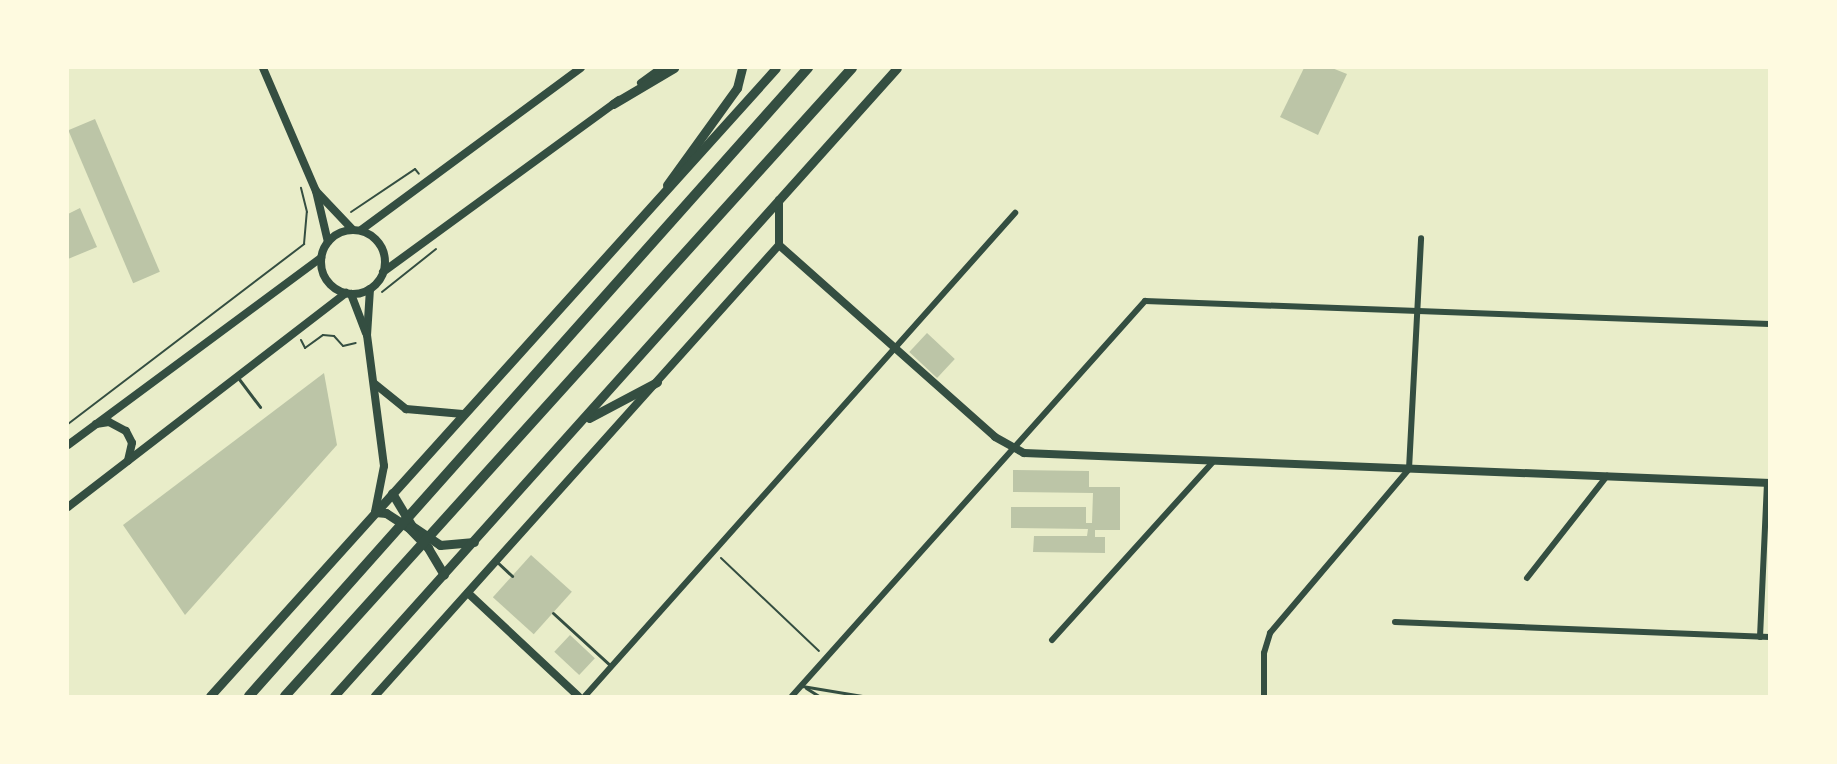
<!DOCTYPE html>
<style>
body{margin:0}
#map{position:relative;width:1837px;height:764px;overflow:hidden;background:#e9edc9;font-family:Georgia,serif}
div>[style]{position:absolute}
.building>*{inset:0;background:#bcc5a7;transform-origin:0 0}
.path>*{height:2px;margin:-1px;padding:0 1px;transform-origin:1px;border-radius:1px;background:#344e41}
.service>*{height:3px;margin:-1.5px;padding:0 1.5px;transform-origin:1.5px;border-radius:1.5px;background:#344e41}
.minor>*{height:6px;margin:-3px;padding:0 3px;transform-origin:3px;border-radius:3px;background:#344e41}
.tertiary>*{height:8px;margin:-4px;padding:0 4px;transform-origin:4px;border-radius:4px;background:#344e41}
.secondary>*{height:8px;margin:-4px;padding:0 4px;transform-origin:4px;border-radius:4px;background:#344e41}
.secondary>.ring{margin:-4px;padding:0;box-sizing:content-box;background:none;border:8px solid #344e41;border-radius:50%}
.primary>*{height:9px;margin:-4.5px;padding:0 4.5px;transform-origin:4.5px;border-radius:4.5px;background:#344e41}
.motorway>*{height:10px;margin:-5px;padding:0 5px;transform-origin:5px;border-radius:5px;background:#344e41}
span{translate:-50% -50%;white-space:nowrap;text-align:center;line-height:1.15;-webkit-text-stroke:4.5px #fefae0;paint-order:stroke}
.frame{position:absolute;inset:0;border:69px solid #fefae0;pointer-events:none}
</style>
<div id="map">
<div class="building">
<div style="clip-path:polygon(1304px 68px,1332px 68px,1347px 74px,1318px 135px,1280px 117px)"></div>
<div style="left:95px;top:119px;width:166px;height:29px;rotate:67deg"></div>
<div style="clip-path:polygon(80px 208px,97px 247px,68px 259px,68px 214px)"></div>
<div style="left:927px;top:333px;width:38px;height:26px;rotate:43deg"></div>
<div style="clip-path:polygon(324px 373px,337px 445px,185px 615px,123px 525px)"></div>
<div style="clip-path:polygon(1013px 470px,1089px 471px,1089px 487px,1120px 487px,1120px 530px,1095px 530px,1095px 537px,1105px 537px,1105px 553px,1033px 552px,1034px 536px,1087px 536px,1088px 529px,1011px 528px,1011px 507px,1086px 507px,1086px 523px,1092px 523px,1093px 493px,1013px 492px)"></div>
<div style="left:531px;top:555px;width:55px;height:57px;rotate:42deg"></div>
<div style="left:570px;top:635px;width:34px;height:23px;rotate:43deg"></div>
</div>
<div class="path">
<div style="left:351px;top:212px;width:77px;rotate:-33.9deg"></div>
<div style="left:415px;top:169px;width:6px;rotate:51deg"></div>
<div style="left:382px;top:292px;width:69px;rotate:-38.5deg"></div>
<div style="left:301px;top:340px;width:9px;rotate:63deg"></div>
<div style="left:305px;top:348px;width:22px;rotate:-36deg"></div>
<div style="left:323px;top:335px;width:11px;rotate:5deg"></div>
<div style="left:334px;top:336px;width:13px;rotate:48deg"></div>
<div style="left:343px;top:346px;width:13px;rotate:-13deg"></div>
<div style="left:68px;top:424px;width:297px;rotate:-37.3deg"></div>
<div style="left:304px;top:244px;width:32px;rotate:-85deg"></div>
<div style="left:307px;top:212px;width:25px;rotate:-104deg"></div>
<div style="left:721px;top:558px;width:135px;rotate:43.5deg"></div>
</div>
<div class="service">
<div style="left:239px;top:379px;width:35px;rotate:53deg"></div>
<div style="left:496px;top:561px;width:22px;rotate:43deg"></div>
<div style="left:553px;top:613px;width:79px;rotate:42.4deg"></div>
<div style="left:802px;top:686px;width:61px;rotate:9.5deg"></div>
<div style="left:806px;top:688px;width:15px;rotate:32deg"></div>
</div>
<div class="minor">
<div style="left:1527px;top:578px;width:130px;rotate:-51.9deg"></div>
<div style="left:1395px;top:622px;width:375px;rotate:2.3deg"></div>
<div style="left:1760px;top:637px;width:154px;rotate:-87.4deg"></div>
<div style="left:1052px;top:640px;width:241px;rotate:-47.9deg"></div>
<div style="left:585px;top:696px;width:647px;rotate:-48.32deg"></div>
<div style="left:792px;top:696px;width:530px;rotate:-48.21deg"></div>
<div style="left:1145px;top:301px;width:625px;rotate:2.11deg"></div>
<div style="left:1264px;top:696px;width:43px;rotate:-90deg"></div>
<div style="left:1264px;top:653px;width:21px;rotate:-73deg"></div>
<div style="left:1270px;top:633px;width:215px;rotate:-49.7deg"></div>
<div style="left:1409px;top:469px;width:231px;rotate:-87deg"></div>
</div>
<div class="tertiary">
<div style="left:779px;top:245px;width:289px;rotate:41.6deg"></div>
<div style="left:995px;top:437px;width:33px;rotate:29deg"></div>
<div style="left:1024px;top:453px;width:747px;rotate:2.3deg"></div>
<div style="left:375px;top:696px;width:605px;rotate:-48.15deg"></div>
<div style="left:779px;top:245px;width:45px;rotate:-90deg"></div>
</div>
<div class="secondary">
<div style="left:263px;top:68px;width:134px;rotate:66.7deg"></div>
<div style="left:316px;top:191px;width:52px;rotate:76.8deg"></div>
<div style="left:641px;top:83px;width:26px;rotate:-36deg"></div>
<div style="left:316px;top:191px;width:52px;rotate:46.5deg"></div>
<div style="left:361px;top:230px;width:273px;rotate:-36.4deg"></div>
<div class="ring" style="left:321px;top:230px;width:56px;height:56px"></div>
<div style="left:383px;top:272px;width:292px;rotate:-36.1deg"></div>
<div style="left:370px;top:289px;width:46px;rotate:93.7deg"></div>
<div style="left:367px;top:335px;width:132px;rotate:82.6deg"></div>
<div style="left:384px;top:466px;width:47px;rotate:101.1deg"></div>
<div style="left:351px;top:294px;width:42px;rotate:69deg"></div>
<div style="left:375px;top:384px;width:40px;rotate:39deg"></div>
<div style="left:406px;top:409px;width:57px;rotate:5deg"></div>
<div style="left:96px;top:424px;width:13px;rotate:-9deg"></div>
<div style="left:109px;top:422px;width:19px;rotate:28deg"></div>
<div style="left:126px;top:431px;width:13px;rotate:63deg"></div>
<div style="left:132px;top:443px;width:18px;rotate:103deg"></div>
<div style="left:68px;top:445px;width:315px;rotate:-36.5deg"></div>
<div style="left:68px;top:507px;width:351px;rotate:-37.6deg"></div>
<div style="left:468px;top:593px;width:151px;rotate:43.1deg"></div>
</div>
<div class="primary">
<div style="left:613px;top:104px;width:71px;rotate:-30.5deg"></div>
<div style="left:667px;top:185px;width:120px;rotate:-54.2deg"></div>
<div style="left:737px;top:88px;width:21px;rotate:-76deg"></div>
<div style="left:589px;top:418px;width:77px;rotate:-27.9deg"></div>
<div style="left:392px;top:493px;width:39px;rotate:59deg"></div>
<div style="left:412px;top:526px;width:34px;rotate:34deg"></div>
<div style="left:440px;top:545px;width:34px;rotate:-5deg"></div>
<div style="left:375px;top:512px;width:11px;rotate:5deg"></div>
<div style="left:386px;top:513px;width:27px;rotate:33deg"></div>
<div style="left:409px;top:528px;width:28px;rotate:46deg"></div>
<div style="left:428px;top:548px;width:31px;rotate:59deg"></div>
<div style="left:210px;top:696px;width:845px;rotate:-47.97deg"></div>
<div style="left:334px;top:696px;width:843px;rotate:-48.12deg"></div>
</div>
<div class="motorway">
<div style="left:249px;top:696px;width:841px;rotate:-48.33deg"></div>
<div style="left:285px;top:696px;width:846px;rotate:-47.92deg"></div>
</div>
<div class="frame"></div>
</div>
